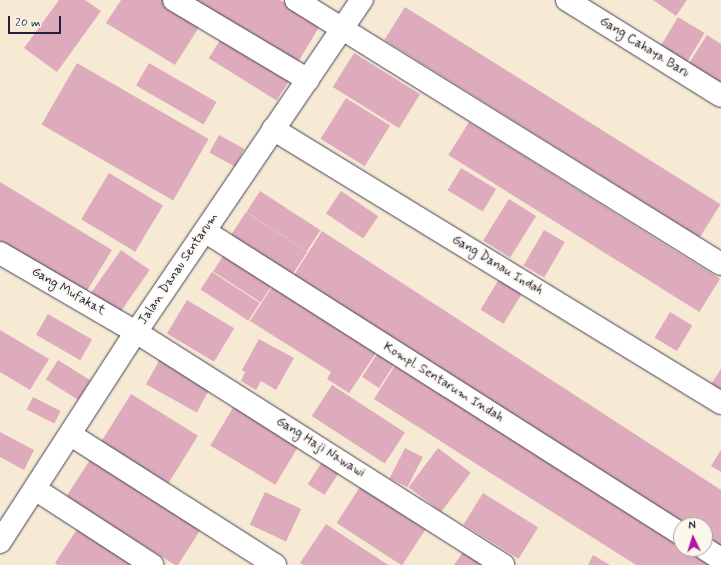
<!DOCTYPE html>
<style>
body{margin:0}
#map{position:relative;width:721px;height:565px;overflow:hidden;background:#f6ead5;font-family:Mynerve,sans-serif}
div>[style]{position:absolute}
.building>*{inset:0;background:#deabbc;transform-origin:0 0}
.roads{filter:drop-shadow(0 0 1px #424052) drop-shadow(0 0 1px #424052)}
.minor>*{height:22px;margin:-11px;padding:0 11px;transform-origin:11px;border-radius:11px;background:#fff}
span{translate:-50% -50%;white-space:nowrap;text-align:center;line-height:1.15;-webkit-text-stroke:3.5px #fbf7ec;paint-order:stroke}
.street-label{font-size:13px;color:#22223b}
.north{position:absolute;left:673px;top:517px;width:40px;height:40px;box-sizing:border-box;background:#fbf7ec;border:1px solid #a4a2a5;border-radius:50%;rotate:356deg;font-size:11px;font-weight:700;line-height:16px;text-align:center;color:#22223b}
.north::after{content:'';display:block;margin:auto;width:14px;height:18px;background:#b5179e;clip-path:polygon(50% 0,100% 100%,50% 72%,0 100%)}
.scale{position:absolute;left:8px;top:16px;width:53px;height:18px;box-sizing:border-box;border:2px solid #22223b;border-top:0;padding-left:5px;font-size:12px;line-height:14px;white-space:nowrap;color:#22223b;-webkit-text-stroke:3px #fbf7ec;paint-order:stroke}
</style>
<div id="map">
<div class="building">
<div style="clip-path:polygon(59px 0,85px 0,101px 11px,57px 72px,24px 48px)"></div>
<div style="clip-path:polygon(121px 0,163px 0,201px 24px,175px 65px,106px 23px)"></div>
<div style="clip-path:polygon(184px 0,280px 0,321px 24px,295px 67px)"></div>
<div style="clip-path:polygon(653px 0,687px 0,676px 16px)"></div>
<div style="left:405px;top:7px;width:372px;height:39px;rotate:32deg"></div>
<div style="left:678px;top:17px;width:31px;height:34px;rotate:31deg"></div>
<div style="clip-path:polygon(707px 35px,721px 44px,721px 94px,684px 71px)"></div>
<div style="left:222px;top:37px;width:80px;height:25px;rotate:32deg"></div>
<div style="left:354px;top:53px;width:78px;height:40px;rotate:32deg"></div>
<div style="left:77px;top:63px;width:152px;height:71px;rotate:30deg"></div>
<div style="left:149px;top:63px;width:78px;height:26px;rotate:30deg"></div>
<div style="left:346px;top:98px;width:52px;height:48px;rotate:32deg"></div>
<div style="left:469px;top:122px;width:296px;height:39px;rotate:32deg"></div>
<div style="left:219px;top:135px;width:29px;height:20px;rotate:29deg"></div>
<div style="left:461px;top:168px;width:41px;height:26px;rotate:31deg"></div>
<div style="left:109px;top:173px;width:63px;height:54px;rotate:31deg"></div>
<div style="clip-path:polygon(0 182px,112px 250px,85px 294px,0 242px)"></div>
<div style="left:260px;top:191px;width:72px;height:25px;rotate:33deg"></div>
<div style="left:341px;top:191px;width:45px;height:27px;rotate:34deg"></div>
<div style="left:509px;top:199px;width:32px;height:49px;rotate:32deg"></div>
<div style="left:246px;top:212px;width:73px;height:27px;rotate:33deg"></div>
<div style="left:544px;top:230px;width:24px;height:41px;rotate:30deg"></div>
<div style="clip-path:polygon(322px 231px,721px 490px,721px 551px,705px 541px,705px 525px,681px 525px,294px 275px)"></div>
<div style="left:121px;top:250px;width:35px;height:52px;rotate:35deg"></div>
<div style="left:225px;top:253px;width:57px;height:22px;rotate:33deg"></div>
<div style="left:212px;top:272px;width:57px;height:21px;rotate:33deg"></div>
<div style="left:499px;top:279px;width:27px;height:36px;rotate:31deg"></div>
<div style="clip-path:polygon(274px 284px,378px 350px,349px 393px,327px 379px,331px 372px,250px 321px)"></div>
<div style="left:187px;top:300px;width:55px;height:39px;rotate:31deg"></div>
<div style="left:670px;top:312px;width:26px;height:30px;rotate:31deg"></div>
<div style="left:48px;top:314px;width:51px;height:24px;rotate:30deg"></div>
<div style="clip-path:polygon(0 330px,49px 359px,30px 390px,0 372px)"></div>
<div style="clip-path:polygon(259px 339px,294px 358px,276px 390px,261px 381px,256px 390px,241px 381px,245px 372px,242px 370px)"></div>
<div style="left:379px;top:351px;width:20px;height:31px;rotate:33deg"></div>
<div style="left:160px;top:359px;width:58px;height:29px;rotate:29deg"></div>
<div style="left:58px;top:360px;width:38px;height:23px;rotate:32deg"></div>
<div style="clip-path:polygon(397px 362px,681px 542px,681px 549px,692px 549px,717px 565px,636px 565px,374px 399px)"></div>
<div style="clip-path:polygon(721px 369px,721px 390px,711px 384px)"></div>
<div style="left:332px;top:385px;width:87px;height:37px;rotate:33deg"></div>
<div style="left:131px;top:394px;width:79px;height:56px;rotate:32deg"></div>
<div style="left:33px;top:397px;width:31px;height:14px;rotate:27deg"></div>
<div style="left:237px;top:401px;width:76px;height:52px;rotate:31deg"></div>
<div style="clip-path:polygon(0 432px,34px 450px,24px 470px,0 457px)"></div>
<div style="left:405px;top:448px;width:20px;height:34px;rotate:27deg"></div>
<div style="left:438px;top:448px;width:41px;height:49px;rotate:37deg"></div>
<div style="clip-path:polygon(721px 450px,721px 472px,711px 466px)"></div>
<div style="clip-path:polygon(93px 455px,204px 524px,178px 565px,175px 565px,66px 497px)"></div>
<div style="left:324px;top:459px;width:20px;height:30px;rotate:33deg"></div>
<div style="left:360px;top:487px;width:78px;height:43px;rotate:33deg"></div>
<div style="left:265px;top:492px;width:40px;height:36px;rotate:25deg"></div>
<div style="left:483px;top:493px;width:65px;height:37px;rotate:32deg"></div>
<div style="clip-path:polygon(81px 523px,147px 565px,58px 565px,55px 563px)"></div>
<div style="clip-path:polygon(326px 524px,382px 561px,389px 565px,303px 565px,300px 563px)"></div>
<div style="clip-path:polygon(465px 549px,490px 565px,454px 565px)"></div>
<div style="clip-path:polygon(593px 555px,610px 565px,588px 565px)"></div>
</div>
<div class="roads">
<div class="minor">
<div style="left:174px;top:0;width:156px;rotate:30.8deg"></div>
<div style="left:296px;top:0;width:500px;rotate:31.85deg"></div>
<div style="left:567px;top:0;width:181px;rotate:31.9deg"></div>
<div style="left:273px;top:129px;width:525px;rotate:31.45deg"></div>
<div style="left:206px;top:232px;width:563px;rotate:32.45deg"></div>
<div style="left:0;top:253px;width:157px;rotate:30.2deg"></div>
<div style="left:136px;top:332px;width:435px;rotate:32.4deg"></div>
<div style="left:71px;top:435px;width:242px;rotate:32.5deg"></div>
<div style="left:35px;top:489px;width:140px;rotate:33deg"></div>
<div style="left:0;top:542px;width:250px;rotate:-57.1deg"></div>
<div style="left:136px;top:332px;width:402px;rotate:-55.8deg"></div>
<div style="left:705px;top:549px;width:19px;rotate:32deg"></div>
</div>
</div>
<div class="street-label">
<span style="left:644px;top:48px;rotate:32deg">Gang Cahaya Baru</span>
<span style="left:497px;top:266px;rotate:31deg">Gang Danau Indah</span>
<span style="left:179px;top:269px;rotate:-56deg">Jalan Danau Sentarum</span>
<span style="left:68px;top:292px;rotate:30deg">Gang Mufakat</span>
<span style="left:443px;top:383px;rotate:32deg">Kompl. Sentarum Indah</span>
<span style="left:320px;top:448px;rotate:32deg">Gang Haji Nawawi</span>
</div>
<div class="north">N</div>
<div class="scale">20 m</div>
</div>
